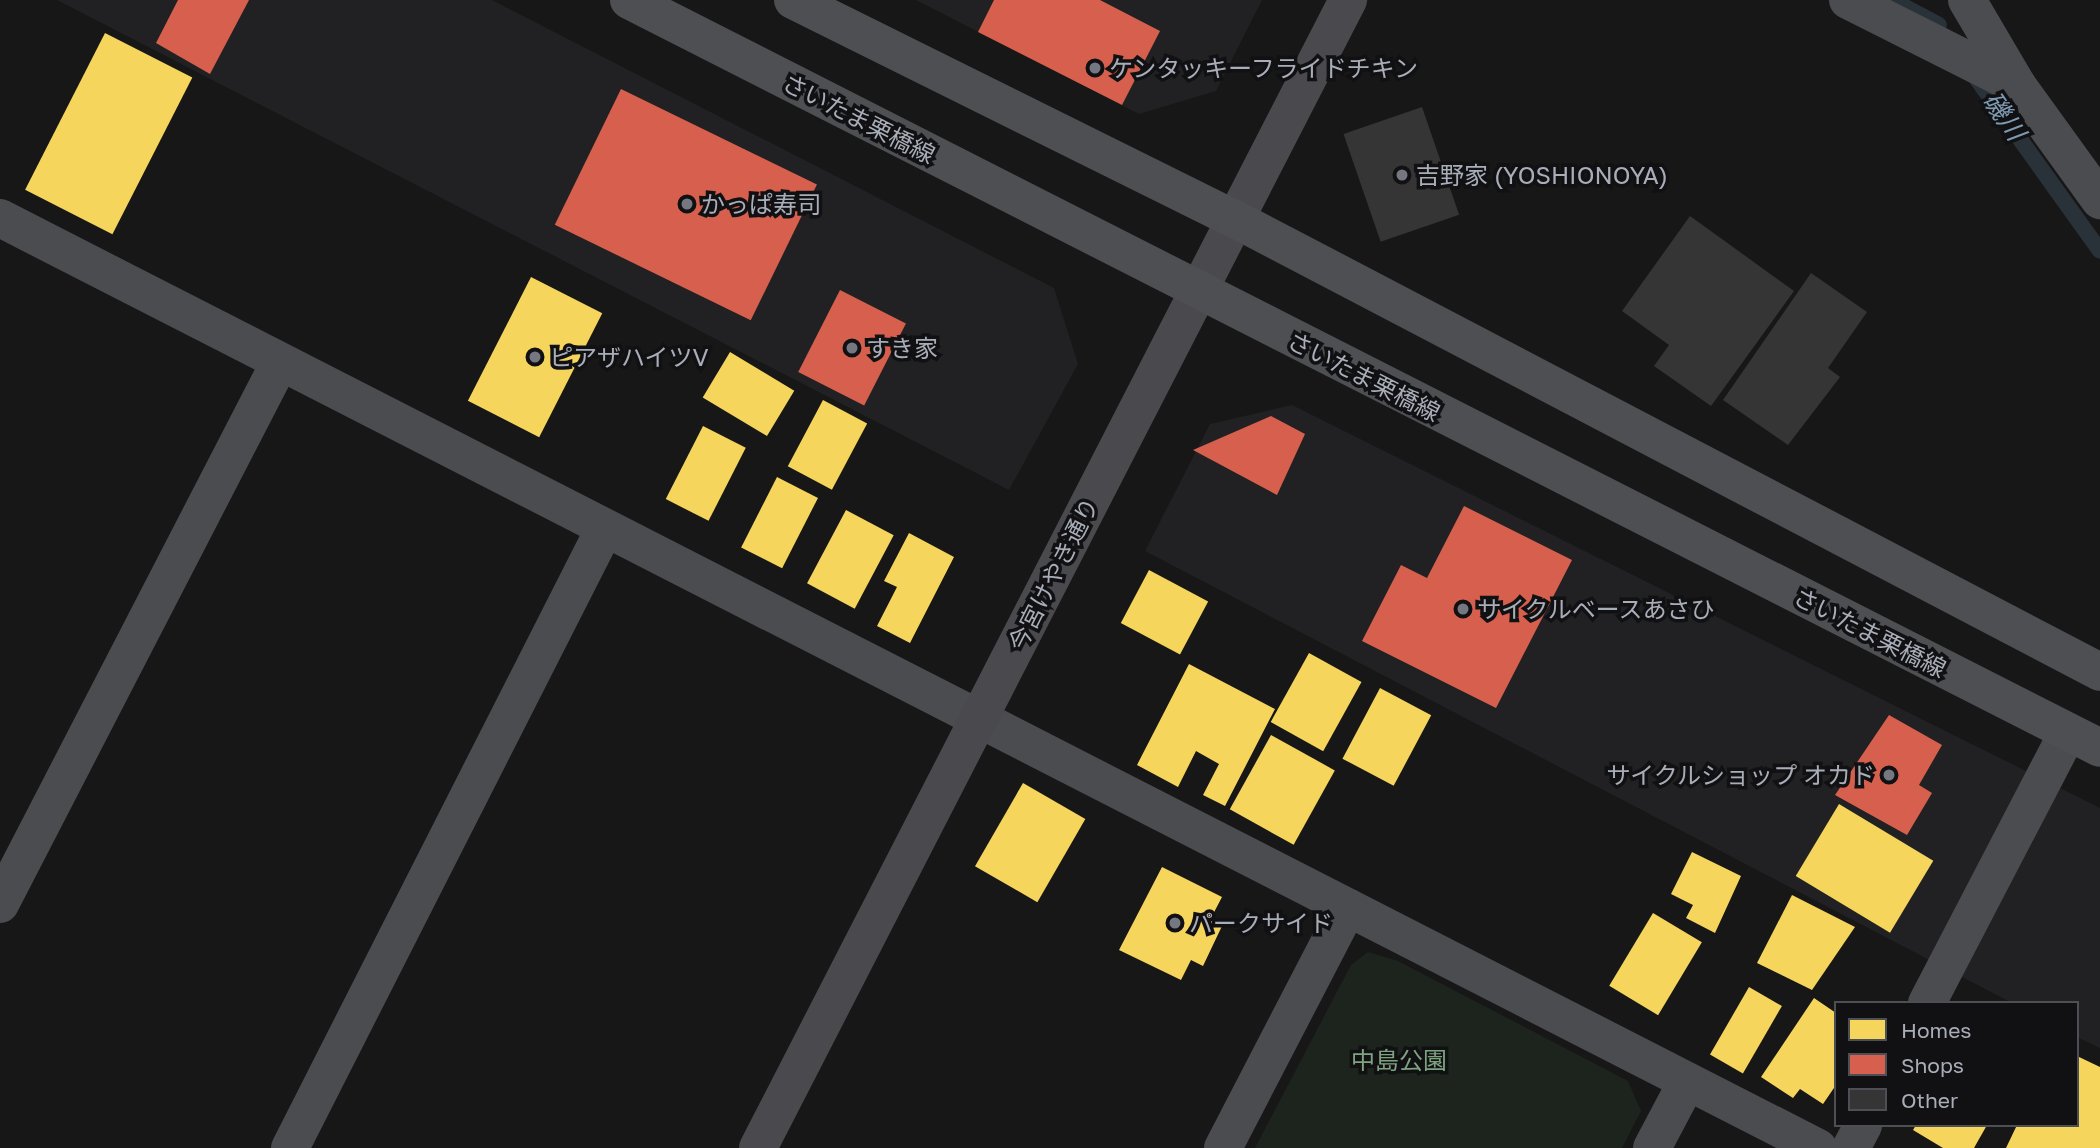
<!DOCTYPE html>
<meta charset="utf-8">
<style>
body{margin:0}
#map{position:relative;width:2100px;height:1148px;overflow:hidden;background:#171717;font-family:"Golos Text","Noto Sans JP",sans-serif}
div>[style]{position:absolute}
.built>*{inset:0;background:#212123}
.green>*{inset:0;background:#1d241e}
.homes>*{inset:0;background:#f6d55c;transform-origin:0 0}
.shops>*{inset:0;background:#d6604d;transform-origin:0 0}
.stream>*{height:16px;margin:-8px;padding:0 8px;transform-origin:8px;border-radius:8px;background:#2a3239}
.building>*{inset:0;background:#353536;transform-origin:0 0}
.street>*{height:38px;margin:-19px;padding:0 19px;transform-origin:19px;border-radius:19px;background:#4b4c50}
.secondary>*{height:38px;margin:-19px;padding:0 19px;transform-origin:19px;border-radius:19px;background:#4a4a4e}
.primary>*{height:38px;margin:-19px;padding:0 19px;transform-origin:19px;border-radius:19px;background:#4d4f52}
.dots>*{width:19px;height:19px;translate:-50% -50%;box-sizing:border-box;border:4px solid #111113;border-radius:50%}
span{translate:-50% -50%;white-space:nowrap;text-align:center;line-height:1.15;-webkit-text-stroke:7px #111113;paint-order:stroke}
.poi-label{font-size:24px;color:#a8adb8}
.left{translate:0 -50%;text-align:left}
.right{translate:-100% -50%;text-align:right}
.street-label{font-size:24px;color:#a8adb8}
.park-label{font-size:24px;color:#7fa381}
.water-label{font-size:26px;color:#7f9bb3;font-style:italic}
.legend{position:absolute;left:1834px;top:1001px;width:245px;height:126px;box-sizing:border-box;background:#111113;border:2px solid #4d4f55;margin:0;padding:9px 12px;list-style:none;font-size:21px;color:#a8adb8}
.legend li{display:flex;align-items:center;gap:14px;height:35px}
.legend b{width:35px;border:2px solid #4d4f55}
</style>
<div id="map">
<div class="built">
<div style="clip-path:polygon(57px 0,492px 0,1054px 288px,1078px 364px,1009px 490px)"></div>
<div style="clip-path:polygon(916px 0,1262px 0,1216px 91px,1139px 114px)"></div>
<div style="clip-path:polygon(1292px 405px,2100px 808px,2100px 1048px,2077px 1037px,2077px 1003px,2012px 1003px,1145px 551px,1210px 424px)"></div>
</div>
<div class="green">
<div style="clip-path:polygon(1368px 952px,1398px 961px,1628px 1081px,1641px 1111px,1622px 1148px,1255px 1148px,1351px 965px)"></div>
</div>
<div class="homes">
<div style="left:105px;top:33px;width:98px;height:176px;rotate:27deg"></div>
<div style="left:531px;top:277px;width:80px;height:139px;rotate:27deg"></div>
<div style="left:730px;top:352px;width:75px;height:53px;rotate:31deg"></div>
<div style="left:823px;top:400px;width:50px;height:75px;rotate:28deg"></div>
<div style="left:703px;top:426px;width:48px;height:82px;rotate:27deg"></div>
<div style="left:777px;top:477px;width:46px;height:79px;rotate:27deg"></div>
<div style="left:846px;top:510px;width:54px;height:83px;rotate:28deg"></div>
<div style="clip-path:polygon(909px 533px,954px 557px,910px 643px,877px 626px,897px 587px,884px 581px)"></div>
<div style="left:1149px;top:570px;width:67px;height:60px;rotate:28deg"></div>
<div style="left:1309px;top:653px;width:60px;height:79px;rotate:29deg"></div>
<div style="clip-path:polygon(1189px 664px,1275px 709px,1225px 806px,1203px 795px,1219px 764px,1196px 751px,1178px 787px,1137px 765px)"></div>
<div style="left:1380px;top:688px;width:58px;height:80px;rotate:28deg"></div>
<div style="left:1271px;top:735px;width:73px;height:85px;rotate:29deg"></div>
<div style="left:1023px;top:783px;width:72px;height:96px;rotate:30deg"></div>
<div style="left:1839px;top:804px;width:110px;height:84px;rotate:31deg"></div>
<div style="clip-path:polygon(1692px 852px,1741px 876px,1715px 933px,1686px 918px,1693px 905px,1671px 894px)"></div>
<div style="clip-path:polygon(1162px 867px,1222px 897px,1210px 920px,1222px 926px,1203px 966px,1191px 960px,1181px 980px,1119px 950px)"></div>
<div style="clip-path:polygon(1792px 895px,1855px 927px,1812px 990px,1757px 963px)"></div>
<div style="left:1653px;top:913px;width:57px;height:85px;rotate:31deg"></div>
<div style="left:1749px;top:987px;width:38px;height:78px;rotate:30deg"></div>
<div style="clip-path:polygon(1814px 998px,1836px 1013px,1836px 1085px,1823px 1104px,1800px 1089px,1793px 1098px,1761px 1077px)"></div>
<div style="clip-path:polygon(2077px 1056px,2100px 1067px,2100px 1148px,2006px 1148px,2017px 1125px,2077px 1125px)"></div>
<div style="clip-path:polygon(1916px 1125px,1987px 1125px,1974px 1148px,1943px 1148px,1913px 1130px)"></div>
</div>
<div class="shops">
<div style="clip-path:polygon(178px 0,249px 0,210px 74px,156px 43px)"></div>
<div style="clip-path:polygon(994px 0,1100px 0,1160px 31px,1122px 105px,978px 32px)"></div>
<div style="left:621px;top:89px;width:218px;height:151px;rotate:26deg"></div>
<div style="left:840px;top:290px;width:74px;height:92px;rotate:27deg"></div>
<div style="clip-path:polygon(1271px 416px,1305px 434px,1277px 495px,1193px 450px)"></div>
<div style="clip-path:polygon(1464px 506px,1572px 560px,1496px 708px,1362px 641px,1401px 565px,1427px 578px)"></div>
<div style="clip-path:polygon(1889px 715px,1942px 745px,1919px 785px,1932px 793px,1907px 835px,1835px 795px)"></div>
</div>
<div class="stream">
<div style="left:1892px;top:0;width:53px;rotate:28deg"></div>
<div style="left:1974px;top:75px;width:216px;rotate:54.4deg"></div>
</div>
<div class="building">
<div style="left:1422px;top:107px;width:114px;height:83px;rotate:71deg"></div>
<div style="clip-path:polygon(1690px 216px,1794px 291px,1711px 406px,1654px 366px,1669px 345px,1622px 311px)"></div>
<div style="clip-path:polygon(1811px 273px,1867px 312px,1828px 368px,1840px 377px,1788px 445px,1723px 400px)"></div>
</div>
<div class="street">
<div style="left:1848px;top:0;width:189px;rotate:26.7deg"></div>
<div style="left:1967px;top:0;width:99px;rotate:59.5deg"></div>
<div style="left:2017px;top:85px;width:142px;rotate:54.2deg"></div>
<div style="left:0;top:218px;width:2042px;rotate:27.09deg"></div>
<div style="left:0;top:904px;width:610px;rotate:-62.68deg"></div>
<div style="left:1927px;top:1003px;width:305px;rotate:-62.5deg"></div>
<div style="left:290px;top:1148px;width:695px;rotate:-63.07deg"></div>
<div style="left:1223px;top:1148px;width:271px;rotate:-62.6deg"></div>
<div style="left:1652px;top:1148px;width:75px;rotate:-62.1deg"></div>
<div style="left:1851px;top:1148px;width:26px;rotate:-62deg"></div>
</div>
<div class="secondary">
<div style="left:758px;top:1148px;width:1291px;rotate:-62.8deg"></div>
</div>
<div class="primary">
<div style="left:629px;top:0;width:1650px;rotate:26.95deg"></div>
<div style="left:793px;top:0;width:493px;rotate:26.4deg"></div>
<div style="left:1235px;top:219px;width:976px;rotate:27.64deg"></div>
</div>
<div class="dots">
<div style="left:1095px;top:68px;background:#757880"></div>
<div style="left:1402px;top:175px;background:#757880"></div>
<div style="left:687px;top:204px;background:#757880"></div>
<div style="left:852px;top:348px;background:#757880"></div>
<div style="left:535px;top:357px;background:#757880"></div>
<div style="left:1463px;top:609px;background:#757880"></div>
<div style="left:1889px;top:775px;background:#757880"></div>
<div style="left:1175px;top:923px;background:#757880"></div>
</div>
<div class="poi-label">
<span class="left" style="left:1109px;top:68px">ケンタッキーフライドチキン</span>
<span class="left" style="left:1416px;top:175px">吉野家 (YOSHIONOYA)</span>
<span class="left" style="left:701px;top:204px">かっぱ寿司</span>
<span class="left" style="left:866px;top:348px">すき家</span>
<span class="left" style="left:549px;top:357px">ピアザハイツV</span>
<span class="left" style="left:1477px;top:609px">サイクルベースあさひ</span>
<span class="right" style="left:1875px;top:775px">サイクルショップ オカド</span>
<span class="left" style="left:1189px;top:923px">パークサイド</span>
</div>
<div class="street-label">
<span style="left:859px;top:118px;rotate:27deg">さいたま栗橋線</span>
<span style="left:1364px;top:376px;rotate:27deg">さいたま栗橋線</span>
<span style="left:1053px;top:574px;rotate:-63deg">今宮けやき通り</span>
<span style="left:1870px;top:632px;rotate:27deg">さいたま栗橋線</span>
</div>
<div class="park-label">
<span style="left:1399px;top:1060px">中島公園</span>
</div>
<div class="water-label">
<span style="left:2004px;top:116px;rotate:55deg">磯川</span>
</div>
<ul class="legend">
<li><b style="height:19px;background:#f6d55c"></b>Homes</li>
<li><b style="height:19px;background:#d6604d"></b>Shops</li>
<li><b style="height:19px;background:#353536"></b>Other</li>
</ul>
</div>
